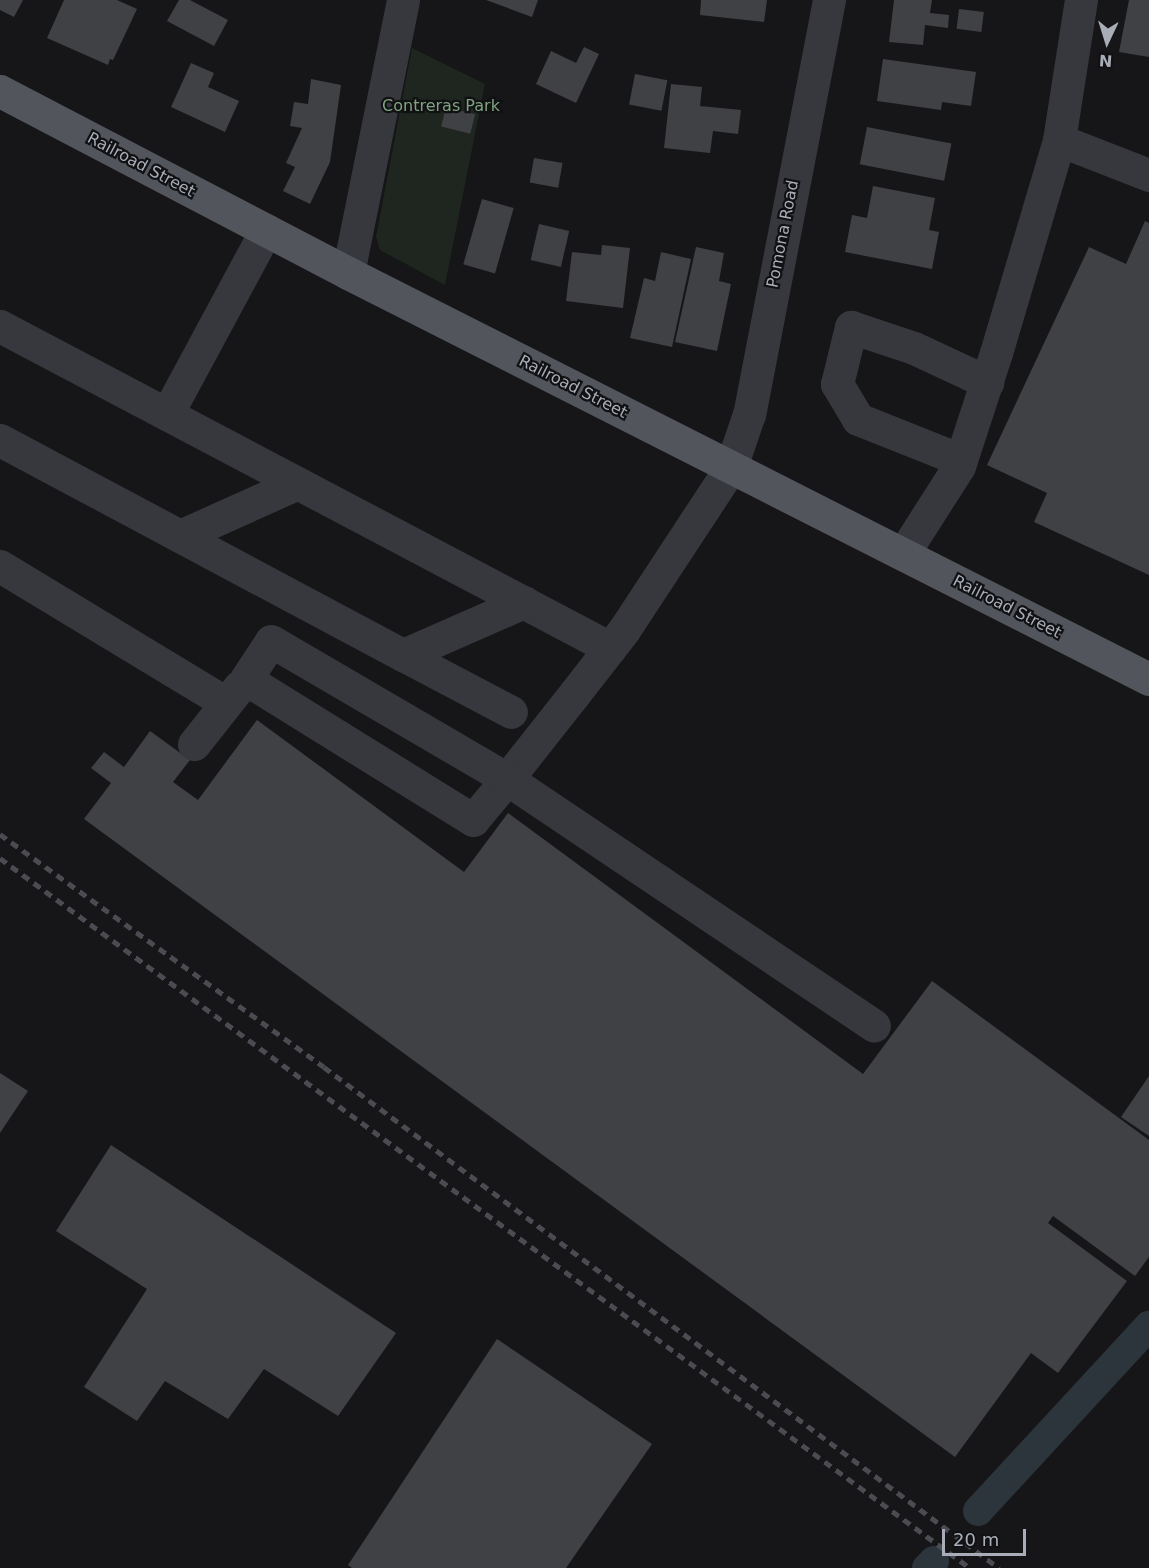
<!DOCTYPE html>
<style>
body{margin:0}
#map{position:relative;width:1149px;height:1568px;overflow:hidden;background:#161618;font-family:"DejaVu Sans",sans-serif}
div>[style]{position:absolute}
.green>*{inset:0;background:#1e261f}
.canal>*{height:30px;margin:-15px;padding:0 15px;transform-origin:15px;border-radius:15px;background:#2c353c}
.building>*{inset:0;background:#404145;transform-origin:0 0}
.minor>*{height:33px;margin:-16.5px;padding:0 16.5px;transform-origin:16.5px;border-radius:16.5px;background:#37383d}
.major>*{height:33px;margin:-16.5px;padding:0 16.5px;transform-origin:16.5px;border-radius:16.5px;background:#53555c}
.rail>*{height:4.5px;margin-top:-2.25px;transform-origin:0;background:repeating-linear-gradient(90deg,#4a4c52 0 8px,transparent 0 14px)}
span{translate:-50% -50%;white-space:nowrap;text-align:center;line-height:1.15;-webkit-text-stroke:4.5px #111113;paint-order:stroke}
.park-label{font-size:16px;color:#7fa381}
.street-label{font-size:16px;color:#a8adb8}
.north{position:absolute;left:1077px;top:12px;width:60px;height:60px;-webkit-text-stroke:4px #111113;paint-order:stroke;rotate:184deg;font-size:16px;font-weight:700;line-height:24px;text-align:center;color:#a8adb8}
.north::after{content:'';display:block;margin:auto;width:21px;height:27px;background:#a8adb8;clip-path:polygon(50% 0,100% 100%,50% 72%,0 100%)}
.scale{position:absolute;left:942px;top:1529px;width:84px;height:27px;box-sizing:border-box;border:3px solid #a8adb8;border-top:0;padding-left:8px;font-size:18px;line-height:21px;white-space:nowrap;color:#a8adb8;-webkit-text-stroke:4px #111113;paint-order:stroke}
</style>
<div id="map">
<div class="green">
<div style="clip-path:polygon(412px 48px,485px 84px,445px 285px,380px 250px,376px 237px)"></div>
</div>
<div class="canal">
<div style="left:978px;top:1511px;width:252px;rotate:-47.3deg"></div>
<div style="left:927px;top:1568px;width:10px;rotate:-45deg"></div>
</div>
<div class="building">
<div style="clip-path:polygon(0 0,23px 0,14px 17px,0 10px)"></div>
<div style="clip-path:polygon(64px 0,117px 0,137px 9px,113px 60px,110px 59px,108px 65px,47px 38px)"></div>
<div style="clip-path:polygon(179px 0,190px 0,228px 20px,214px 46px,167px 21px)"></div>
<div style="clip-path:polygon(486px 0,538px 0,532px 17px)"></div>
<div style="clip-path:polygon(701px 0,767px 0,764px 22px,700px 15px)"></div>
<div style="clip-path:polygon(894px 0,932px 0,930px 13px,949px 15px,948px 28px,925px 25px,923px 45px,889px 42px)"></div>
<div style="clip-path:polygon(1129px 0,1149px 0,1149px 57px,1119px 52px)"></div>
<div style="left:959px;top:9px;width:25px;height:20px;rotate:7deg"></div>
<div style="clip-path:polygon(584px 47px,599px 54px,576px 103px,536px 84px,551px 51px,576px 63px)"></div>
<div style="clip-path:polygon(883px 59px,976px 72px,971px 106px,942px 102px,941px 110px,877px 101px)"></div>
<div style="clip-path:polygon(191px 63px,214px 73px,208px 87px,239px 101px,225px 132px,171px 107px)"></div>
<div style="left:635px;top:74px;width:33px;height:31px;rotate:11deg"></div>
<div style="clip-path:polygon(311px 79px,341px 85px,330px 162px,310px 204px,283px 191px,295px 167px,286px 163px,302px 128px,290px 126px,294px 102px,308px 104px)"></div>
<div style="clip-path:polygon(671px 84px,702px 87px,700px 106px,741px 110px,738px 134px,713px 131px,710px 153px,664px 148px)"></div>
<div style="left:446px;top:107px;width:30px;height:20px;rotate:14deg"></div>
<div style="left:867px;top:127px;width:86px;height:38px;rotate:11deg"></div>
<div style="left:534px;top:158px;width:29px;height:25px;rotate:10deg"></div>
<div style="clip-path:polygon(873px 186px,935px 198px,929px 230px,939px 232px,932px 269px,845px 252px,852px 215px,867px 218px)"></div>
<div style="left:482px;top:199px;width:33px;height:68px;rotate:16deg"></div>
<div style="clip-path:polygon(1145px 221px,1149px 223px,1149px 575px,1034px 522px,1047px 493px,987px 465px,1089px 247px,1126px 264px)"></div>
<div style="left:539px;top:224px;width:31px;height:37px;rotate:13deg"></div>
<div style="clip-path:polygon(602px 245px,630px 248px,623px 308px,566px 301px,572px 252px,601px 255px)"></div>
<div style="clip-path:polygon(696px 247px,724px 253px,719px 281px,731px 284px,717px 351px,675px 342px)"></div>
<div style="clip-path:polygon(661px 252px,691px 259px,672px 347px,630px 338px,644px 278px,655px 281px)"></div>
<div style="clip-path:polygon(257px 720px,464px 872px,508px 813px,863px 1074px,932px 981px,1149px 1140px,1149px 1257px,1135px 1276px,1053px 1216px,1048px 1223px,1127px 1281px,1058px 1373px,1031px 1353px,955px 1457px,84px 819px,111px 783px,91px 768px,104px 752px,124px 767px,150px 731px,190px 760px,173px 782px,198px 800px)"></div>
<div style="clip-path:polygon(0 1073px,28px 1091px,0 1133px)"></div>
<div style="clip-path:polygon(1149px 1076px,1149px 1136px,1121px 1117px)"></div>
<div style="clip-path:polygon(111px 1145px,396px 1333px,338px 1416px,264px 1369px,228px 1419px,165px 1381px,137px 1421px,84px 1387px,147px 1289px,56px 1231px)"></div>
<div style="clip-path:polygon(497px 1339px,652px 1444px,566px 1568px,352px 1568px,348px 1565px)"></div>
</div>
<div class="minor">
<div style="left:829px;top:0;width:422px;rotate:100.9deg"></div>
<div style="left:749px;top:414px;width:56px;rotate:108.8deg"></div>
<div style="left:731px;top:467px;width:195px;rotate:123.3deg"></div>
<div style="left:624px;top:630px;width:80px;rotate:127.9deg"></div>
<div style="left:575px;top:693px;width:110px;rotate:128.3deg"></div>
<div style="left:507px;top:779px;width:53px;rotate:129.7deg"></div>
<div style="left:473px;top:820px;width:267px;rotate:-148.2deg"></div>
<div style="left:246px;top:679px;width:45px;rotate:-56.7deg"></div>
<div style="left:271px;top:641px;width:273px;rotate:30.3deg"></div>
<div style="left:507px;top:779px;width:442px;rotate:33.9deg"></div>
<div style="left:1059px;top:140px;width:142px;rotate:-81.1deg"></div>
<div style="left:348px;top:273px;width:278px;rotate:-78.6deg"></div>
<div style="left:0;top:326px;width:690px;rotate:27.83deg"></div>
<div style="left:167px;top:414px;width:209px;rotate:-61.7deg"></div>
<div style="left:0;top:440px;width:457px;rotate:28.1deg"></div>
<div style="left:403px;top:655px;width:132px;rotate:-23.7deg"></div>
<div style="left:961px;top:460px;width:111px;rotate:-158.3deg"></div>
<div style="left:858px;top:419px;width:41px;rotate:-121deg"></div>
<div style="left:837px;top:384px;width:59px;rotate:-76.2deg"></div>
<div style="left:851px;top:327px;width:66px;rotate:18.4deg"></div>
<div style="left:914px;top:348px;width:81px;rotate:25deg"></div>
<div style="left:180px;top:536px;width:129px;rotate:-24.2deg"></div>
<div style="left:903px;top:554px;width:104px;rotate:-57.5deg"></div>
<div style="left:959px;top:466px;width:119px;rotate:-71.9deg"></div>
<div style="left:996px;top:353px;width:222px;rotate:-73.5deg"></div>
<div style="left:1059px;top:140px;width:97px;rotate:21.3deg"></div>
<div style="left:0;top:566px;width:264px;rotate:31.2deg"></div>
<div style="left:403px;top:655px;width:122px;rotate:27.8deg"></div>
<div style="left:194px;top:744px;width:73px;rotate:-51.7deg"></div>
</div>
<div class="major">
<div style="left:0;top:91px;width:393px;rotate:27.6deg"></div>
<div style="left:348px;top:273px;width:898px;rotate:26.88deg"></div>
</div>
<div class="rail">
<div style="left:0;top:834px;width:399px;rotate:35.7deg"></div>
<div style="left:324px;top:1067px;width:841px;rotate:36.58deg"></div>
<div style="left:0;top:858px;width:1202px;rotate:36.2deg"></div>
</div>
<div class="park-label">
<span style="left:441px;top:106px">Contreras Park</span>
</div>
<div class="street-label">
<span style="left:141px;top:165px;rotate:28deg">Railroad Street</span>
<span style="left:783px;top:234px;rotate:-79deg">Pomona Road</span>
<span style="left:573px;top:387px;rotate:27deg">Railroad Street</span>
<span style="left:1007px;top:607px;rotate:27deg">Railroad Street</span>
</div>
<div class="north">N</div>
<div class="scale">20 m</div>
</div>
